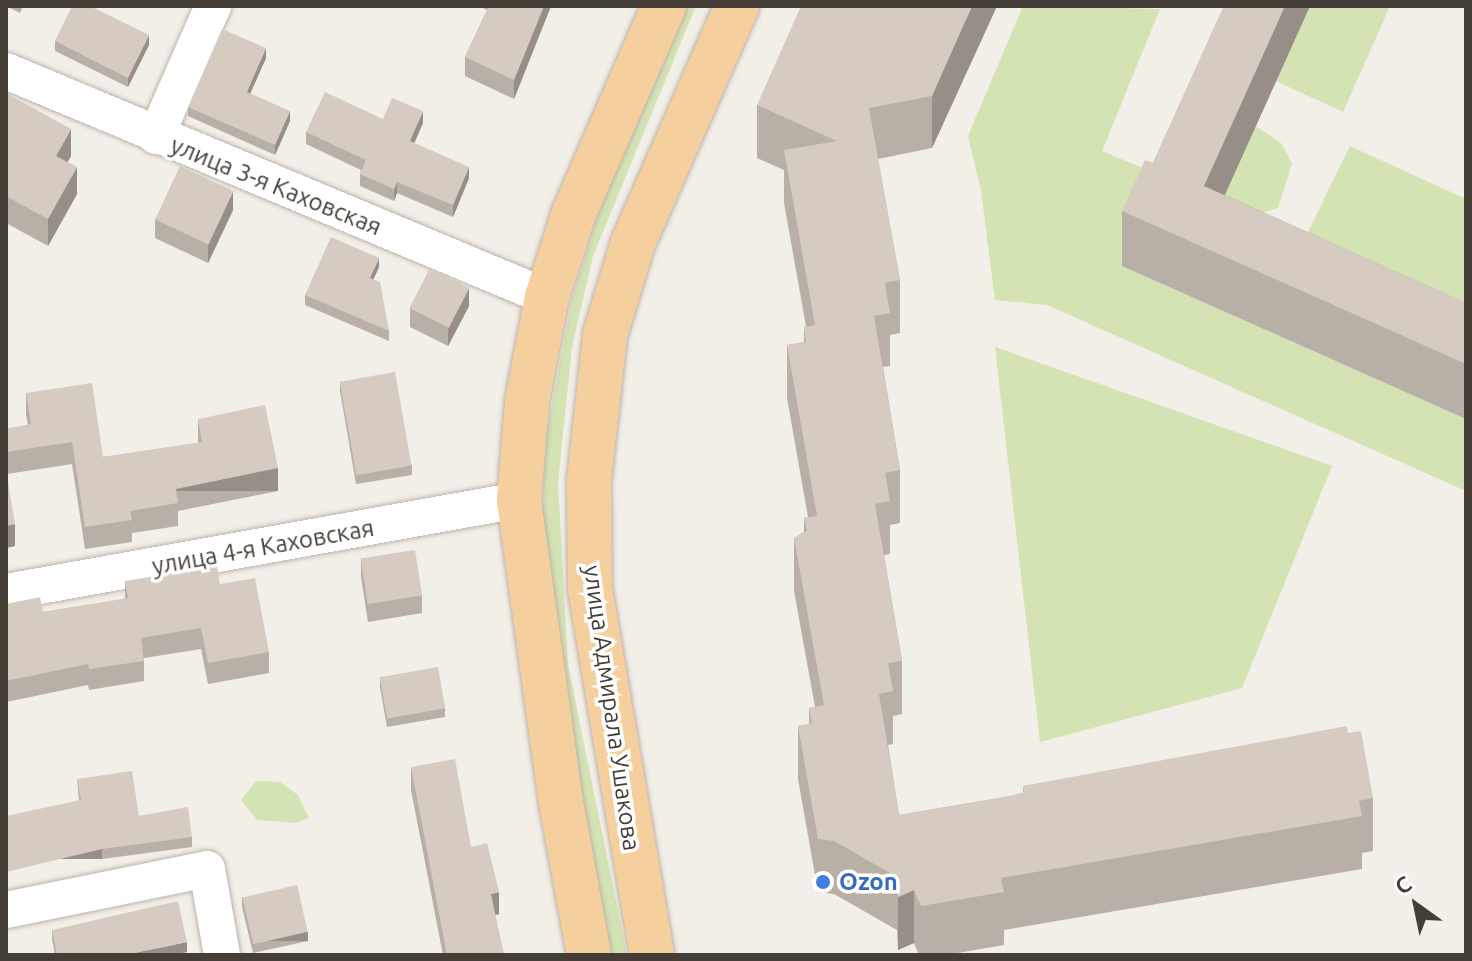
<!DOCTYPE html>
<meta charset="utf-8">
<style>
body{margin:0}
#map{position:relative;width:1472px;height:961px;overflow:hidden;background:#f2eee8;font-family:Ubuntu,sans-serif}
div>[style]{position:absolute}
.green>*{inset:0;background:#d4e3b4}
.roads{filter:drop-shadow(0 0 2px #bdb4ab) drop-shadow(0 0 2px #bdb4ab)}
.minor>*{height:36px;margin:-18px;padding:0 18px;transform-origin:18px;border-radius:18px;background:#fff}
.primary>*{height:44px;margin:-22px;padding:0 22px;transform-origin:22px;border-radius:22px;background:#f5d09e}
.wall>*{inset:0;background:#b8afa6}
.shaded-wall>*{inset:0;background:#968e87;transform-origin:0 0}
.building>*{inset:0;background:#d6cbc1;transform-origin:0 0}
.dots>*{width:22px;height:22px;translate:-50% -50%;box-sizing:border-box;border:4px solid #fff;border-radius:50%}
span{translate:-50% -50%;white-space:nowrap;text-align:center;line-height:1.15;-webkit-text-stroke:7px #fff;paint-order:stroke}
.street-label{font-size:24px;color:#453e37}
.shop-label{font-size:24px;color:#366cbe;font-weight:700}
.left{translate:0 -50%;text-align:left}
.frame{position:absolute;inset:0;border:8px solid #453e37;pointer-events:none}
.north{position:absolute;left:1376px;top:865px;width:80px;height:80px;-webkit-text-stroke:6px #fff;paint-order:stroke;rotate:327deg;font-size:22px;font-weight:700;line-height:32px;text-align:center;color:#453e37}
.north::after{content:'';display:block;margin:auto;width:28px;height:36px;background:#453e37;clip-path:polygon(50% 0,100% 100%,50% 72%,0 100%)}
</style>
<div id="map">
<div class="green">
<div style="clip-path:polygon(686px 6px,696px 6px,593px 256px,572px 347px,558px 482px,568px 665px,627px 955px,606px 955px,583px 838px,542px 510px,547px 432px,571px 303px,606px 188px)"></div>
<div style="clip-path:polygon(1023px 6px,1160px 9px,1102px 151px,1162px 176px,1122px 266px,1466px 419px,1466px 491px,1047px 305px,995px 300px,981px 191px,968px 136px)"></div>
<div style="clip-path:polygon(1310px 6px,1390px 6px,1343px 112px,1276px 81px)"></div>
<div style="clip-path:polygon(1256px 126px,1282px 144px,1292px 164px,1278px 208px,1211px 227px)"></div>
<div style="clip-path:polygon(1350px 146px,1466px 199px,1466px 319px,1305px 238px)"></div>
<div style="clip-path:polygon(995px 347px,1332px 466px,1242px 688px,1040px 742px)"></div>
<div style="clip-path:polygon(256px 781px,280px 782px,298px 795px,309px 818px,296px 823px,257px 820px,241px 800px)"></div>
</div>
<div class="roads">
<div class="minor">
<div style="left:6px;top:71px;width:586px;rotate:22.67deg"></div>
<div style="left:156px;top:136px;width:142px;rotate:-66.3deg"></div>
<div style="left:6px;top:592px;width:521px;rotate:-10.17deg"></div>
<div style="left:6px;top:910px;width:205px;rotate:-11.5deg"></div>
<div style="left:207px;top:869px;width:87px;rotate:80.1deg"></div>
</div>
<div class="primary">
<div style="left:589px;top:955px;width:155px;rotate:-100.4deg"></div>
<div style="left:561px;top:803px;width:306px;rotate:-97.9deg"></div>
<div style="left:519px;top:500px;width:98px;rotate:-85.3deg"></div>
<div style="left:527px;top:402px;width:107px;rotate:-79.2deg"></div>
<div style="left:547px;top:297px;width:88px;rotate:-72.2deg"></div>
<div style="left:574px;top:213px;width:226px;rotate:-66.5deg"></div>
<div style="left:652px;top:955px;width:370px;rotate:-99.6deg"></div>
<div style="left:590px;top:590px;width:109px;rotate:-90.5deg"></div>
<div style="left:589px;top:481px;width:147px;rotate:-83.7deg"></div>
<div style="left:605px;top:335px;width:96px;rotate:-73.1deg"></div>
<div style="left:633px;top:243px;width:259px;rotate:-66.3deg"></div>
</div>
</div>
<div class="wall">
<div style="clip-path:polygon(6px 6px,23px 6px,20px 13px)"></div>
<div style="clip-path:polygon(483px 6px,551px 6px,514px 99px,465px 76px,465px 57px,487px 10px,483px 8px)"></div>
<div style="clip-path:polygon(997px 6px,932px 148px,878px 159px,900px 280px,900px 333px,890px 335px,890px 366px,883px 367px,900px 470px,900px 523px,890px 525px,890px 554px,884px 555px,902px 661px,902px 714px,893px 716px,893px 744px,888px 745px,899px 815px,1011px 796px,1023px 793px,1023px 786px,1348px 733px,1373px 798px,1373px 851px,1362px 853px,1362px 869px,1004px 930px,1004px 945px,946px 955px,919px 955px,914px 943px,898px 950px,897px 930px,834px 894px,818px 892px,798px 779px,798px 726px,809px 724px,809px 708px,815px 707px,794px 591px,794px 538px,804px 532px,804px 518px,808px 517px,787px 398px,787px 345px,804px 342px,804px 327px,806px 326px,784px 203px,784px 170px,757px 158px,757px 105px)"></div>
<div style="clip-path:polygon(1224px 6px,1310px 6px,1225px 195px,1466px 303px,1466px 419px,1122px 266px,1122px 211px,1153px 163px)"></div>
<div style="clip-path:polygon(55px 41px,149px 45px,128px 87px,55px 51px)"></div>
<div style="clip-path:polygon(266px 58px,250px 93px,290px 121px,275px 155px,188px 116px,188px 107px)"></div>
<div style="clip-path:polygon(6px 93px,71px 156px,67px 162px,77px 194px,48px 246px,6px 223px)"></div>
<div style="clip-path:polygon(383px 119px,423px 123px,414px 143px,469px 178px,453px 217px,397px 193px,394px 201px,360px 186px,360px 174px,361px 170px,306px 144px,306px 132px)"></div>
<div style="clip-path:polygon(233px 210px,208px 263px,155px 238px,155px 219px)"></div>
<div style="clip-path:polygon(379px 267px,373px 279px,389px 331px,389px 341px,305px 305px,305px 295px)"></div>
<div style="clip-path:polygon(469px 306px,448px 346px,410px 327px,410px 308px)"></div>
<div style="clip-path:polygon(340px 382px,412px 465px,412px 475px,356px 484px,340px 391px)"></div>
<div style="clip-path:polygon(26px 393px,103px 457px,198px 443px,198px 419px,278px 491px,178px 511px,178px 526px,132px 533px,132px 542px,85px 549px,72px 464px,7px 474px,15px 546px,6px 548px,6px 429px,28px 425px,26px 415px)"></div>
<div style="clip-path:polygon(361px 558px,422px 595px,422px 613px,368px 622px,361px 577px)"></div>
<div style="clip-path:polygon(125px 581px,220px 584px,269px 652px,269px 673px,208px 684px,201px 649px,144px 658px,144px 681px,89px 690px,88px 685px,6px 702px,6px 604px,43px 612px,125px 599px)"></div>
<div style="clip-path:polygon(380px 677px,445px 708px,445px 717px,387px 727px,380px 687px)"></div>
<div style="clip-path:polygon(411px 767px,471px 847px,499px 914px,495px 915px,504px 955px,443px 955px,411px 790px)"></div>
<div style="clip-path:polygon(77px 779px,139px 816px,192px 837px,192px 847px,102px 859px,79px 801px)"></div>
<div style="clip-path:polygon(242px 897px,308px 941px,253px 953px,242px 907px)"></div>
<div style="clip-path:polygon(52px 930px,187px 952px,170px 955px,55px 955px,52px 939px)"></div>
</div>
<div class="shaded-wall">
<div style="clip-path:polygon(544px 6px,551px 6px,514px 99px,514px 80px)"></div>
<div style="clip-path:polygon(972px 6px,997px 6px,932px 148px,932px 96px)"></div>
<div style="clip-path:polygon(1285px 6px,1310px 6px,1204px 241px,1204px 186px)"></div>
<div style="clip-path:polygon(149px 35px,149px 45px,128px 87px,128px 78px)"></div>
<div style="clip-path:polygon(266px 48px,266px 58px,247px 101px,247px 92px)"></div>
<div style="clip-path:polygon(290px 111px,290px 121px,275px 155px,275px 145px)"></div>
<div style="clip-path:polygon(423px 111px,423px 123px,410px 153px,410px 141px)"></div>
<div style="clip-path:polygon(71px 129px,71px 156px,56px 183px,56px 156px)"></div>
<div style="clip-path:polygon(77px 167px,77px 194px,48px 246px,48px 219px)"></div>
<div style="clip-path:polygon(469px 167px,469px 178px,453px 217px,453px 205px)"></div>
<div style="clip-path:polygon(397px 182px,397px 193px,394px 201px,394px 189px)"></div>
<div style="clip-path:polygon(233px 191px,233px 210px,208px 263px,208px 244px)"></div>
<div style="clip-path:polygon(379px 258px,379px 267px,370px 287px,370px 278px)"></div>
<div style="clip-path:polygon(469px 288px,469px 306px,448px 346px,448px 328px)"></div>
<div style="left:278px;top:468px;width:23px;height:104px;rotate:90deg"></div>
<div style="clip-path:polygon(15px 524px,15px 546px,6px 548px,6px 526px)"></div>
<div style="left:102px;top:849px;width:10px;height:99px;rotate:90deg"></div>
<div style="clip-path:polygon(914px 890px,914px 943px,898px 950px,898px 897px)"></div>
<div style="clip-path:polygon(499px 892px,499px 914px,491px 916px,491px 894px)"></div>
<div style="left:308px;top:932px;width:9px;height:56px;rotate:90deg"></div>
<div style="clip-path:polygon(187px 942px,187px 952px,170px 955px,125px 955px)"></div>
</div>
<div class="building">
<div style="clip-path:polygon(72px 6px,90px 6px,149px 35px,128px 78px,55px 41px)"></div>
<div style="clip-path:polygon(489px 6px,544px 6px,514px 80px,465px 57px)"></div>
<div style="clip-path:polygon(801px 6px,972px 6px,932px 96px,869px 108px,900px 280px,885px 283px,890px 313px,874px 316px,900px 470px,885px 473px,890px 501px,875px 504px,902px 661px,888px 663px,893px 691px,879px 694px,899px 815px,1011px 796px,1024px 792px,1023px 786px,1347px 726px,1348px 733px,1361px 731px,1373px 798px,1359px 801px,1362px 816px,1001px 878px,1004px 892px,921px 906px,914px 890px,898px 897px,897px 877px,834px 841px,818px 839px,798px 726px,812px 723px,809px 708px,824px 705px,794px 538px,807px 531px,804px 518px,817px 516px,787px 345px,806px 342px,804px 327px,815px 325px,784px 150px,837px 141px,757px 105px)"></div>
<div style="clip-path:polygon(1224px 6px,1285px 6px,1204px 186px,1466px 303px,1466px 364px,1122px 211px,1145px 160px,1153px 163px)"></div>
<div style="clip-path:polygon(222px 29px,266px 48px,247px 92px,290px 111px,275px 145px,188px 107px)"></div>
<div style="clip-path:polygon(325px 92px,383px 119px,392px 98px,423px 111px,410px 141px,469px 167px,453px 205px,397px 182px,394px 189px,360px 174px,366px 160px,306px 132px)"></div>
<div style="clip-path:polygon(6px 93px,71px 129px,56px 156px,77px 167px,48px 219px,6px 196px)"></div>
<div style="left:180px;top:166px;width:59px;height:59px;rotate:25deg"></div>
<div style="clip-path:polygon(331px 237px,379px 258px,370px 278px,380px 282px,389px 331px,305px 295px)"></div>
<div style="left:430px;top:268px;width:44px;height:45px;rotate:27deg"></div>
<div style="left:395px;top:372px;width:95px;height:56px;rotate:80deg"></div>
<div style="clip-path:polygon(92px 383px,103px 457px,202px 442px,198px 419px,265px 405px,278px 468px,176px 489px,178px 503px,130px 511px,132px 520px,85px 527px,72px 442px,6px 452px,6px 429px,31px 424px,26px 393px)"></div>
<div style="clip-path:polygon(6px 471px,15px 524px,6px 526px)"></div>
<div style="left:415px;top:550px;width:46px;height:55px;rotate:81deg"></div>
<div style="clip-path:polygon(217px 566px,220px 584px,255px 578px,269px 652px,208px 663px,201px 628px,141px 638px,144px 661px,89px 669px,88px 664px,6px 681px,6px 604px,40px 597px,43px 612px,128px 598px,125px 581px)"></div>
<div style="left:438px;top:667px;width:42px;height:59px;rotate:80deg"></div>
<div style="clip-path:polygon(455px 759px,471px 847px,487px 843px,499px 892px,491px 894px,504px 955px,447px 955px,411px 767px)"></div>
<div style="clip-path:polygon(132px 771px,139px 816px,188px 807px,192px 837px,102px 849px,6px 872px,6px 816px,81px 800px,77px 779px)"></div>
<div style="left:297px;top:885px;width:48px;height:56px;rotate:77deg"></div>
<div style="clip-path:polygon(178px 901px,187px 942px,125px 955px,57px 955px,52px 930px)"></div>
</div>
<div class="dots">
<div style="left:823px;top:882px;background:#3f7fe0"></div>
</div>
<div class="street-label">
<span style="left:276px;top:186px;rotate:22deg">улица 3-я Каховская</span>
<span style="left:263px;top:547px;rotate:-10deg">улица 4-я Каховская</span>
<span style="left:612px;top:708px;rotate:82deg">улица Адмирала Ушакова</span>
</div>
<div class="shop-label">
<span class="left" style="left:839px;top:882px">Ozon</span>
</div>
<div class="frame"></div>
<div class="north">С</div>
</div>
